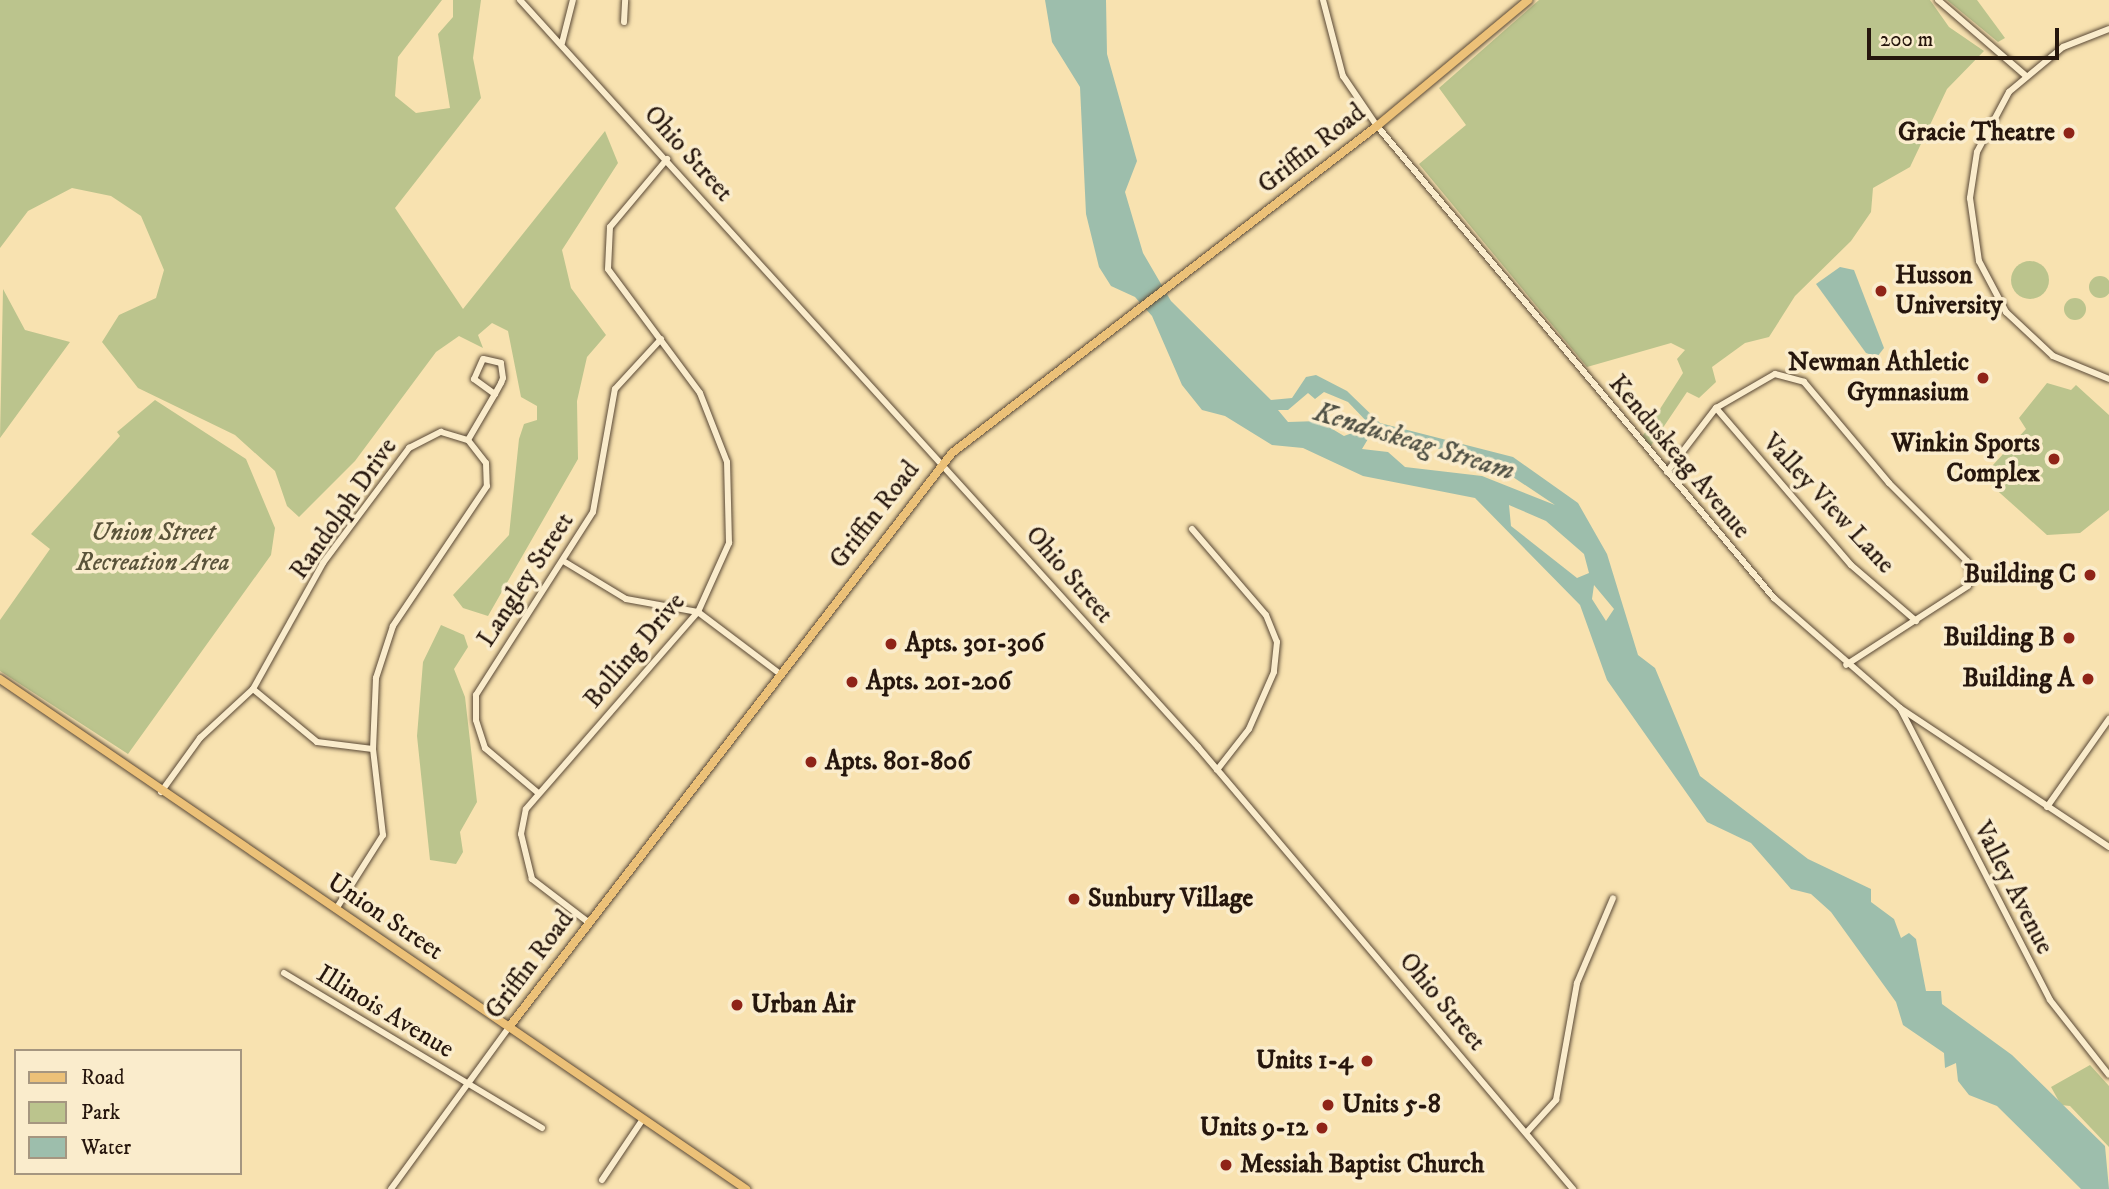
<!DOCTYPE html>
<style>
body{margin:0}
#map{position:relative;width:2109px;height:1189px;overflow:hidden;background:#f8e2b0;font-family:"IM FELL DW Pica",serif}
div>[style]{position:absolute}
.green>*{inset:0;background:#bbc48d}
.round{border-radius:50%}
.water>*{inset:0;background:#9dbeac}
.roads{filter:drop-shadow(0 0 2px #5a4936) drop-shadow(0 0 2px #5a4936)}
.minor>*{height:6px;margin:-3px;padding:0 3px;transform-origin:3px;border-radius:3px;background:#faeccc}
.major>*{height:8px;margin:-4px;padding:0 4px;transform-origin:4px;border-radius:4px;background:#ecc178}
.dots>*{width:19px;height:19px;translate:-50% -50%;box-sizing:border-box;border:4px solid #faeccc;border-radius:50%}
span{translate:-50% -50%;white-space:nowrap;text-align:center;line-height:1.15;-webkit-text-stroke:7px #faeccc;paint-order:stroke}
.poi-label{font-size:26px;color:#26160d;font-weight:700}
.right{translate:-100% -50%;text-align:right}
.left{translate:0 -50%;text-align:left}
.street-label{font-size:26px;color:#26160d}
.park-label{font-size:26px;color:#5a533a;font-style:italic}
.water-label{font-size:28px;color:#505145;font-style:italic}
.legend{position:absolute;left:14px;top:1049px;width:228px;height:126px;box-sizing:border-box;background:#faeccc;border:2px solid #a59680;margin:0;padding:9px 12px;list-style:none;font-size:21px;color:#26160d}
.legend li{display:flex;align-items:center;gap:14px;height:35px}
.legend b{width:35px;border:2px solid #a59680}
.scale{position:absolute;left:1867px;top:28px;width:192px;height:32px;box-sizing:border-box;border:4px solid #26160d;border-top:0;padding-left:9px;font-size:21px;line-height:24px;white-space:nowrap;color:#26160d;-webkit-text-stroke:5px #faeccc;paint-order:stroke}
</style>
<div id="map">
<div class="green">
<div style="clip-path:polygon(0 0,442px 0,398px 57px,395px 96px,416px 113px,450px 108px,438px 34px,453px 17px,453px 0,481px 0,473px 58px,481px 98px,395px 208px,463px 309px,605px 131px,618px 163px,562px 250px,571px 288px,606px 335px,587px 357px,577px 401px,578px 459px,488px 616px,463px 608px,453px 595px,509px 535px,519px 439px,524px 424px,537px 420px,537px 406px,521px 397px,508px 331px,492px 323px,478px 335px,483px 348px,459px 336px,436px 352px,355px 461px,299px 517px,287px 506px,275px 471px,235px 435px,138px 388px,102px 342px,119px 315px,156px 298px,164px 270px,141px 216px,111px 196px,72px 188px,28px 211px,0 248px)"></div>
<div style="clip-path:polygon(1539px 0,1930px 0,1949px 27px,1984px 51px,1947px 89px,1910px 167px,1873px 188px,1871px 212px,1851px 241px,1795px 296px,1769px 337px,1745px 343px,1712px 367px,1716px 382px,1699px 398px,1687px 392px,1650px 447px,1642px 437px,1683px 373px,1677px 359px,1685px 350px,1671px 343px,1587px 367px,1419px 164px,1466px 125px,1439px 88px)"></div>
<div style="clip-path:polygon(1947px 0,1977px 0,2005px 38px,1998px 42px)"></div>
<div class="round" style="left:2011px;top:261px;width:38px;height:38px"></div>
<div class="round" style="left:2089px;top:276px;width:22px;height:22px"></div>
<div style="clip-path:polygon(3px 289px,25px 330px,70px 342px,0 438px)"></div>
<div class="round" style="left:2064px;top:298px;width:22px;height:22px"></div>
<div style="clip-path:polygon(2047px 383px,2071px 390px,2076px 385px,2109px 415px,2109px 510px,2080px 533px,2047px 535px,1982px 477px,2026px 429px,2019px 418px)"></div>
<div style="clip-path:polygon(155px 400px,246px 459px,275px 528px,271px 555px,128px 754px,0 671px,0 620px,50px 549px,31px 534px,120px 436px,117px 432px)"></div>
<div style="clip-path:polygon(441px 625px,464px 635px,468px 647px,454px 669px,465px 697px,477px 802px,460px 832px,463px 852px,456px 864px,430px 860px,417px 736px,423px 662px)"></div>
<div style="clip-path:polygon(2090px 1065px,2109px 1086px,2109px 1147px,2070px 1106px,2061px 1105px,2051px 1087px)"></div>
</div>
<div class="water">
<div style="clip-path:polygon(evenodd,1045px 0,1106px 0,1107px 54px,1137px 161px,1125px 192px,1143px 253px,1171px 301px,1271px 400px,1292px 398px,1306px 377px,1316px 375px,1347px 391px,1380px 423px,1513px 457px,1578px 503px,1607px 554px,1638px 655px,1655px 668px,1700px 776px,1808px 859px,1871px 889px,1871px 902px,1894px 919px,1901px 938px,1909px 933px,1916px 939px,1926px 991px,1941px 991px,1942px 1004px,2012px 1055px,2105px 1146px,2109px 1189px,2081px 1189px,1997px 1106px,1969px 1095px,1958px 1081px,1956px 1063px,1945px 1068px,1944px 1053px,1903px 1025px,1896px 1002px,1831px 912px,1811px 894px,1791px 889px,1751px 843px,1707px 822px,1607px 680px,1580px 605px,1475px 498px,1363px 476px,1303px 448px,1272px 445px,1225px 416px,1202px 410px,1182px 385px,1152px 316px,1135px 297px,1111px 286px,1099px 267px,1086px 214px,1080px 87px,1052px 42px,1045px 0,1324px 392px,1348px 402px,1371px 426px,1344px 436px,1319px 421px,1288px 422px,1278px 410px,1288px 410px,1308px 393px,1315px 399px,1324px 392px,1045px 0,1386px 436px,1451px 452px,1459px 460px,1492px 463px,1555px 505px,1482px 476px,1405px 467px,1388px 452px,1362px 449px,1368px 439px,1386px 436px,1045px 0,1509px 505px,1546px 521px,1584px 554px,1589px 573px,1577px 578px,1511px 526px,1509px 505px,1045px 0,1594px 585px,1614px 609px,1606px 621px,1592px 599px,1594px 585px)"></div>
<div style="clip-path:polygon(1840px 267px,1854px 270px,1884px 348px,1877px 357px,1866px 353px,1816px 284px)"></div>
</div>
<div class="roads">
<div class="minor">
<div style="left:520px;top:0;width:1009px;rotate:47.77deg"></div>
<div style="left:1198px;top:747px;width:580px;rotate:49.69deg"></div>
<div style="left:1323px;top:0;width:79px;rotate:75.3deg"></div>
<div style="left:1343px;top:76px;width:60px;rotate:55.8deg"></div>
<div style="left:1377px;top:126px;width:617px;rotate:49.93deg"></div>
<div style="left:1774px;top:598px;width:167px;rotate:41.1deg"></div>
<div style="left:1900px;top:708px;width:251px;rotate:33.6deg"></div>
<div style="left:1938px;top:0;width:115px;rotate:40.8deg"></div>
<div style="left:624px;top:22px;width:22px;rotate:-87deg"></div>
<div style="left:2109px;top:29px;width:49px;rotate:158.6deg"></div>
<div style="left:2063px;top:47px;width:70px;rotate:140.2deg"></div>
<div style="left:2009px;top:92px;width:68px;rotate:118.1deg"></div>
<div style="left:1977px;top:152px;width:47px;rotate:98.7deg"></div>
<div style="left:1970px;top:198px;width:64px;rotate:81.9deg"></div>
<div style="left:1979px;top:261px;width:58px;rotate:62.1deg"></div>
<div style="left:2006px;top:312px;width:64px;rotate:43.1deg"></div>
<div style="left:2053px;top:356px;width:61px;rotate:22.3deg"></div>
<div style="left:562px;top:43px;width:44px;rotate:-75.7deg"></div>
<div style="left:1716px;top:408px;width:207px;rotate:49.3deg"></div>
<div style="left:1851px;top:565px;width:86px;rotate:40.7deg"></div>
<div style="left:468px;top:440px;width:53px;rotate:-59.6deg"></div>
<div style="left:495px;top:394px;width:13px;rotate:-61deg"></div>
<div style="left:501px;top:383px;width:5px;rotate:-68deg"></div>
<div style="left:503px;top:378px;width:15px;rotate:-98deg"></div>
<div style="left:501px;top:363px;width:18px;rotate:-167deg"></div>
<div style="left:483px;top:359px;width:22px;rotate:114deg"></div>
<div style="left:474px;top:379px;width:26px;rotate:36deg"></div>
<div style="left:1667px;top:472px;width:81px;rotate:-52.6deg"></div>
<div style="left:1716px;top:408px;width:68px;rotate:-30deg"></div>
<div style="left:1775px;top:374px;width:30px;rotate:15deg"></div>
<div style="left:1804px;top:382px;width:132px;rotate:49.9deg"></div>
<div style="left:1889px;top:483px;width:110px;rotate:45deg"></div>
<div style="left:1967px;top:561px;width:14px;rotate:73deg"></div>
<div style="left:1971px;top:574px;width:12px;rotate:104deg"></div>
<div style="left:1968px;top:586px;width:145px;rotate:147.1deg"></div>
<div style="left:1192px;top:529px;width:113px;rotate:49.3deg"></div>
<div style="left:1266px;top:615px;width:29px;rotate:68deg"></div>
<div style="left:1277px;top:642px;width:30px;rotate:96deg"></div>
<div style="left:1274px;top:672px;width:62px;rotate:113.7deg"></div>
<div style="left:1249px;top:729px;width:52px;rotate:128deg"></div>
<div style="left:565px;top:562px;width:71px;rotate:31.2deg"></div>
<div style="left:626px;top:599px;width:73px;rotate:10.2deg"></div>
<div style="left:698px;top:612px;width:101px;rotate:37deg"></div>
<div style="left:253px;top:689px;width:83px;rotate:39.6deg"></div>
<div style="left:317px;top:742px;width:56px;rotate:7.1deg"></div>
<div style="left:1900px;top:708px;width:328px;rotate:62.8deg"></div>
<div style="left:2050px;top:1000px;width:95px;rotate:51.8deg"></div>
<div style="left:161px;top:792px;width:67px;rotate:-54.2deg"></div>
<div style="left:200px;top:738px;width:72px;rotate:-42.8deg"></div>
<div style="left:253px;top:689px;width:144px;rotate:-60.9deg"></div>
<div style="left:323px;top:563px;width:144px;rotate:-53.2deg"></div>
<div style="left:409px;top:448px;width:36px;rotate:-27deg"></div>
<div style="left:441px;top:432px;width:28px;rotate:17deg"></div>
<div style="left:468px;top:440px;width:29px;rotate:52deg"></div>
<div style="left:486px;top:463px;width:23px;rotate:88deg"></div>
<div style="left:487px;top:486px;width:169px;rotate:123.9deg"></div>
<div style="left:393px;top:626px;width:55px;rotate:108.1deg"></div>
<div style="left:376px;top:678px;width:71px;rotate:92.4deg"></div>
<div style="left:373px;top:749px;width:87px;rotate:83.4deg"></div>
<div style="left:383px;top:835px;width:88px;rotate:122.4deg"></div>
<div style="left:537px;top:792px;width:68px;rotate:-139.8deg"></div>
<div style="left:485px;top:748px;width:29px;rotate:-108deg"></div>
<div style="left:476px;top:720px;width:25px;rotate:-90deg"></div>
<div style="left:476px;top:695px;width:217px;rotate:-57.4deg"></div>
<div style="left:593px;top:512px;width:125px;rotate:-79.9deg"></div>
<div style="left:615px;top:389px;width:68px;rotate:-47.4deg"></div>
<div style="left:2047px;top:807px;width:108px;rotate:-54.8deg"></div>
<div style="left:588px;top:922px;width:71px;rotate:-142.5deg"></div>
<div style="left:532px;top:879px;width:46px;rotate:-103.7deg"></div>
<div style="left:521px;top:834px;width:25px;rotate:-79deg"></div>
<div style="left:526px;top:809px;width:262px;rotate:-48.9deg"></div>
<div style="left:698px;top:612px;width:76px;rotate:-65.8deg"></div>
<div style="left:729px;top:543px;width:81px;rotate:-91.4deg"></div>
<div style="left:727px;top:462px;width:74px;rotate:-111.4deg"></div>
<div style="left:700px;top:393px;width:154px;rotate:-126.6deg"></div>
<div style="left:608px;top:269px;width:42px;rotate:-87.3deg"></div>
<div style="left:610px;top:227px;width:89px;rotate:-50deg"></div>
<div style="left:284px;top:973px;width:301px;rotate:31deg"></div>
<div style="left:1526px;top:1133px;width:45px;rotate:-47.7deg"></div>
<div style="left:1556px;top:1100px;width:119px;rotate:-79.8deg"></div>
<div style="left:1577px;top:983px;width:92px;rotate:-67deg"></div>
<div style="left:602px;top:1180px;width:73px;rotate:-56.1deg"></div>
<div style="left:391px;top:1189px;width:200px;rotate:-53.9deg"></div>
</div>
<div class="major">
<div style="left:0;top:679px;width:904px;rotate:34.36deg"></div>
<div style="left:509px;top:1027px;width:725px;rotate:-52.34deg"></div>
<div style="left:952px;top:453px;width:536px;rotate:-37.58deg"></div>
<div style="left:1377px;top:126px;width:197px;rotate:-39.8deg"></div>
</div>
</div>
<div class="dots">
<div style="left:2069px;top:133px;background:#8f2418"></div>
<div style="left:1881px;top:291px;background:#8f2418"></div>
<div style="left:1983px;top:378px;background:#8f2418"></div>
<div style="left:2054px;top:459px;background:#8f2418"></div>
<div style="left:2090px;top:575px;background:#8f2418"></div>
<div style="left:2069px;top:638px;background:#8f2418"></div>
<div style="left:891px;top:644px;background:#8f2418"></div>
<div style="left:2088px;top:679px;background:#8f2418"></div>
<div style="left:852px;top:682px;background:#8f2418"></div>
<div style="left:811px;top:762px;background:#8f2418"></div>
<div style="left:1074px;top:899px;background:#8f2418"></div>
<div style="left:737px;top:1005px;background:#8f2418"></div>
<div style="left:1367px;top:1061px;background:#8f2418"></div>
<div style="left:1328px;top:1105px;background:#8f2418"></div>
<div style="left:1322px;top:1128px;background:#8f2418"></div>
<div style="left:1226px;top:1165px;background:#8f2418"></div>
</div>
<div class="poi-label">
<span class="right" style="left:2055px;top:133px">Gracie Theatre</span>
<span class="left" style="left:1895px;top:291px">Husson<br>University</span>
<span class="right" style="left:1969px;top:378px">Newman Athletic<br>Gymnasium</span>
<span class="right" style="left:2040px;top:459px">Winkin Sports<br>Complex</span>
<span class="right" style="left:2076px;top:575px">Building C</span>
<span class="right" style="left:2055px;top:638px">Building B</span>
<span class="left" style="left:905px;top:644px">Apts. 301-306</span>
<span class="right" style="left:2074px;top:679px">Building A</span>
<span class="left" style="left:866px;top:682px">Apts. 201-206</span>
<span class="left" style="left:825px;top:762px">Apts. 801-806</span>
<span class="left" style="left:1088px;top:899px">Sunbury Village</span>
<span class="left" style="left:751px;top:1005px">Urban Air</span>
<span class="right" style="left:1353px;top:1061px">Units 1-4</span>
<span class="left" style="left:1342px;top:1105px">Units 5-8</span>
<span class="right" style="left:1308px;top:1128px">Units 9-12</span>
<span class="left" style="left:1240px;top:1165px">Messiah Baptist Church</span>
</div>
<div class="street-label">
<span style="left:1312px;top:149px;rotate:-38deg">Griffin Road</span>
<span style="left:688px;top:154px;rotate:48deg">Ohio Street</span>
<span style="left:1679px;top:457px;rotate:50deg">Kenduskeag Avenue</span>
<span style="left:1828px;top:504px;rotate:47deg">Valley View Lane</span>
<span style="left:344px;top:509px;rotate:-55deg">Randolph Drive</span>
<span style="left:875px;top:515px;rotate:-52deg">Griffin Road</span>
<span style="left:1069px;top:575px;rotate:49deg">Ohio Street</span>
<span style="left:526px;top:580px;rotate:-57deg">Langley Street</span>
<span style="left:635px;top:651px;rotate:-50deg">Bolling Drive</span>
<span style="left:2013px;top:888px;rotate:63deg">Valley Avenue</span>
<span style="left:385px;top:917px;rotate:34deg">Union Street</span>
<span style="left:530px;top:965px;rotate:-53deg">Griffin Road</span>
<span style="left:1442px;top:1002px;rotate:50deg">Ohio Street</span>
<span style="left:385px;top:1012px;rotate:31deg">Illinois Avenue</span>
</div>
<div class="park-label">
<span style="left:153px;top:548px">Union Street<br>Recreation Area</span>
</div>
<div class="water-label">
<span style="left:1414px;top:442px;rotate:17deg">Kenduskeag Stream</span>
</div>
<ul class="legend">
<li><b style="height:9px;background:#ecc178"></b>Road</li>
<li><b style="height:19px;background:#bbc48d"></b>Park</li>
<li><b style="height:19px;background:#9dbeac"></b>Water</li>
</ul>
<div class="scale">200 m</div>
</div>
